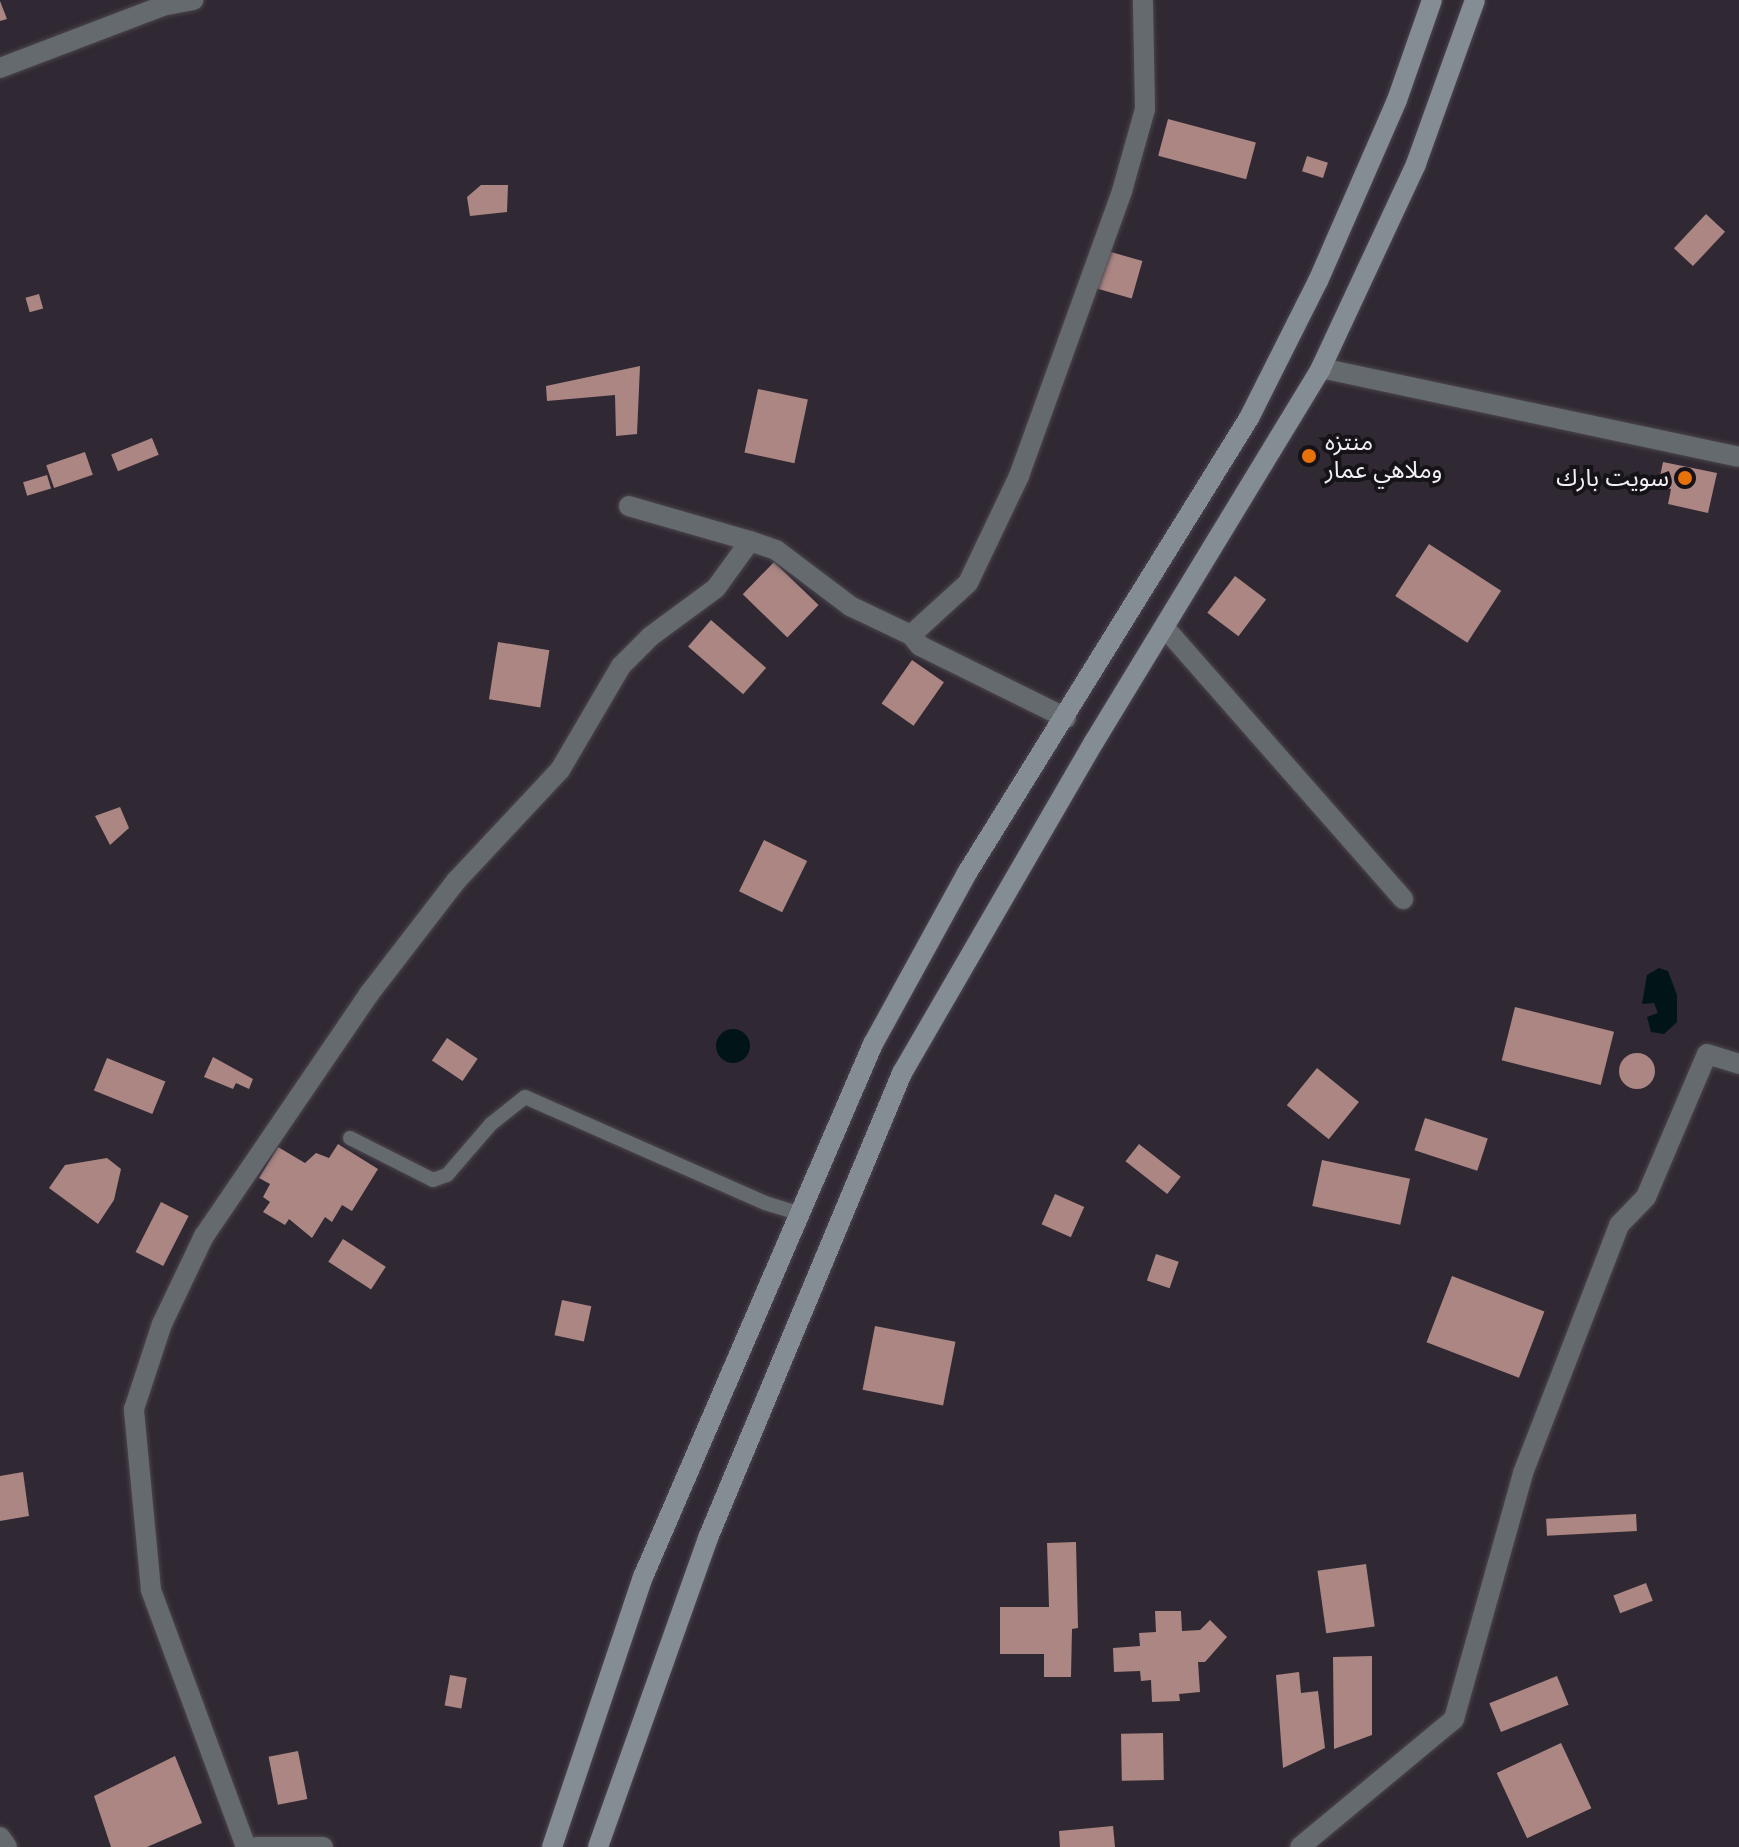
<!DOCTYPE html>
<meta charset="utf-8">
<style>
body{margin:0}
#map{position:relative;width:1739px;height:1847px;overflow:hidden;background:#302933;font-family:"PT Sans","Noto Sans Arabic",sans-serif}
div>[style]{position:absolute}
.water>*{inset:0;background:#011417}
.round{border-radius:50%}
.building>*{inset:0;background:#ab8683;transform-origin:0 0}
.roads{filter:drop-shadow(0 0 2px #4b454e) drop-shadow(0 0 2px #4b454e)}
.service>*{height:14px;margin:-7px;padding:0 7px;transform-origin:7px;border-radius:7px;background:#656a6f}
.minor>*{height:20px;margin:-10px;padding:0 10px;transform-origin:10px;border-radius:10px;background:#656a6f}
.secondary>*{height:20px;margin:-10px;padding:0 10px;transform-origin:10px;border-radius:10px;background:#858d94}
.dots>*{width:22px;height:22px;translate:-50% -50%;box-sizing:border-box;border:4px solid #161318;border-radius:50%}
span{translate:-50% -50%;white-space:nowrap;text-align:center;line-height:1.15;-webkit-text-stroke:8px #161318;paint-order:stroke}
.poi-label{font-size:24px;color:#f3eef5}
.left{translate:0 -50%;text-align:left}
.right{translate:-100% -50%;text-align:right}
</style>
<div id="map">
<div class="water">
<div style="clip-path:polygon(1659px 968px,1668px 971px,1677px 995px,1677px 1022px,1664px 1034px,1651px 1032px,1647px 1017px,1658px 1013px,1654px 1003px,1642px 1004px,1647px 975px)"></div>
<div class="round" style="left:716px;top:1029px;width:34px;height:34px"></div>
</div>
<div class="building">
<div style="clip-path:polygon(0 1px,7px 19px,0 21px)"></div>
<div style="left:1168px;top:119px;width:91px;height:38px;rotate:15deg"></div>
<div style="left:1307px;top:156px;width:22px;height:16px;rotate:18deg"></div>
<div style="clip-path:polygon(481px 185px,508px 185px,507px 212px,470px 216px,467px 197px)"></div>
<div style="left:1706px;top:214px;width:26px;height:47px;rotate:43deg"></div>
<div style="left:1104px;top:250px;width:40px;height:39px;rotate:16deg"></div>
<div style="left:39px;top:294px;width:15px;height:14px;rotate:74deg"></div>
<div style="clip-path:polygon(640px 366px,637px 434px,616px 436px,615px 395px,547px 401px,546px 386px)"></div>
<div style="left:758px;top:389px;width:51px;height:65px;rotate:12deg"></div>
<div style="left:152px;top:438px;width:18px;height:44px;rotate:68deg"></div>
<div style="left:85px;top:452px;width:24px;height:41px;rotate:71deg"></div>
<div style="clip-path:polygon(1663px 462px,1717px 473px,1708px 513px,1668px 504px,1671px 489px,1658px 486px)"></div>
<div style="left:47px;top:475px;width:14px;height:25px;rotate:73deg"></div>
<div style="left:1429px;top:544px;width:86px;height:62px;rotate:33deg"></div>
<div style="left:774px;top:562px;width:62px;height:45px;rotate:44deg"></div>
<div style="left:1235px;top:576px;width:39px;height:46px;rotate:37deg"></div>
<div style="left:711px;top:620px;width:73px;height:35px;rotate:41deg"></div>
<div style="left:498px;top:642px;width:52px;height:58px;rotate:9deg"></div>
<div style="left:912px;top:660px;width:39px;height:53px;rotate:35deg"></div>
<div style="clip-path:polygon(120px 807px,129px 828px,110px 845px,95px 816px)"></div>
<div style="left:764px;top:840px;width:48px;height:57px;rotate:26deg"></div>
<div style="left:1515px;top:1007px;width:102px;height:55px;rotate:14deg"></div>
<div style="left:447px;top:1038px;width:37px;height:27px;rotate:34deg"></div>
<div class="round" style="left:1619px;top:1053px;width:36px;height:36px"></div>
<div style="clip-path:polygon(213px 1057px,253px 1079px,249px 1089px,236px 1083px,233px 1089px,204px 1077px)"></div>
<div style="left:107px;top:1058px;width:63px;height:35px;rotate:22deg"></div>
<div style="left:1317px;top:1068px;width:54px;height:48px;rotate:39deg"></div>
<div style="left:1425px;top:1118px;width:66px;height:34px;rotate:18deg"></div>
<div style="clip-path:polygon(338px 1144px,378px 1169px,352px 1211px,342px 1205px,332px 1222px,325px 1217px,312px 1238px,289px 1219px,285px 1225px,263px 1212px,270px 1202px,263px 1197px,270px 1184px,259px 1178px,278px 1147px,305px 1163px,316px 1153px,329px 1158px)"></div>
<div style="left:1139px;top:1144px;width:53px;height:22px;rotate:38deg"></div>
<div style="clip-path:polygon(107px 1158px,121px 1169px,114px 1200px,98px 1224px,49px 1188px,65px 1165px)"></div>
<div style="left:1322px;top:1160px;width:90px;height:47px;rotate:12deg"></div>
<div style="left:1055px;top:1194px;width:32px;height:33px;rotate:24deg"></div>
<div style="left:161px;top:1202px;width:31px;height:56px;rotate:27deg"></div>
<div style="left:343px;top:1239px;width:51px;height:27px;rotate:33deg"></div>
<div style="left:1156px;top:1254px;width:24px;height:28px;rotate:19deg"></div>
<div style="left:1452px;top:1276px;width:99px;height:71px;rotate:21deg"></div>
<div style="left:562px;top:1300px;width:30px;height:36px;rotate:12deg"></div>
<div style="left:875px;top:1326px;width:82px;height:65px;rotate:11deg"></div>
<div style="clip-path:polygon(23px 1472px,29px 1516px,0 1521px,0 1476px)"></div>
<div style="left:1636px;top:1514px;width:17px;height:90px;rotate:87deg"></div>
<div style="clip-path:polygon(1076px 1542px,1078px 1628px,1072px 1629px,1071px 1677px,1044px 1677px,1044px 1654px,1000px 1654px,1000px 1607px,1049px 1607px,1047px 1543px)"></div>
<div style="left:1366px;top:1564px;width:63px;height:49px;rotate:82deg"></div>
<div style="left:1646px;top:1583px;width:19px;height:35px;rotate:69deg"></div>
<div style="clip-path:polygon(1155px 1611px,1181px 1611px,1182px 1631px,1200px 1630px,1210px 1620px,1227px 1637px,1205px 1662px,1198px 1662px,1200px 1692px,1179px 1694px,1180px 1701px,1152px 1702px,1151px 1680px,1141px 1681px,1140px 1671px,1114px 1672px,1113px 1648px,1140px 1646px,1139px 1633px,1156px 1632px)"></div>
<div style="clip-path:polygon(1372px 1656px,1372px 1735px,1334px 1749px,1333px 1657px)"></div>
<div style="clip-path:polygon(1299px 1672px,1301px 1693px,1318px 1691px,1325px 1748px,1283px 1768px,1276px 1675px)"></div>
<div style="left:450px;top:1675px;width:17px;height:31px;rotate:10deg"></div>
<div style="left:1557px;top:1676px;width:31px;height:73px;rotate:68deg"></div>
<div style="left:1163px;top:1733px;width:47px;height:42px;rotate:89deg"></div>
<div style="left:1561px;top:1743px;width:72px;height:71px;rotate:65deg"></div>
<div style="left:298px;top:1751px;width:49px;height:30px;rotate:79deg"></div>
<div style="clip-path:polygon(175px 1756px,202px 1823px,147px 1847px,111px 1847px,94px 1796px)"></div>
<div style="clip-path:polygon(1113px 1826px,1115px 1847px,1060px 1847px,1059px 1831px)"></div>
</div>
<div class="roads">
<div class="service">
<div style="left:350px;top:1138px;width:93px;rotate:26.8deg"></div>
<div style="left:433px;top:1180px;width:15px;rotate:-20deg"></div>
<div style="left:447px;top:1175px;width:67px;rotate:-49.2deg"></div>
<div style="left:491px;top:1124px;width:43px;rotate:-38.5deg"></div>
<div style="left:525px;top:1097px;width:262px;rotate:23.8deg"></div>
<div style="left:765px;top:1203px;width:39px;rotate:17deg"></div>
</div>
<div class="minor">
<div style="left:162px;top:6px;width:32px;rotate:-11deg"></div>
<div style="left:0;top:68px;width:173px;rotate:-20.9deg"></div>
<div style="left:162px;top:6px;width:6px;rotate:-108deg"></div>
<div style="left:1321px;top:368px;width:427px;rotate:12deg"></div>
<div style="left:750px;top:541px;width:28px;rotate:19deg"></div>
<div style="left:776px;top:550px;width:93px;rotate:37.1deg"></div>
<div style="left:850px;top:606px;width:68px;rotate:25.4deg"></div>
<div style="left:1165px;top:628px;width:361px;rotate:48.7deg"></div>
<div style="left:1066px;top:718px;width:163px;rotate:-153.7deg"></div>
<div style="left:920px;top:646px;width:14px;rotate:-129deg"></div>
<div style="left:911px;top:635px;width:77px;rotate:-42.4deg"></div>
<div style="left:968px;top:583px;width:119px;rotate:-64.5deg"></div>
<div style="left:1019px;top:476px;width:303px;rotate:-70.1deg"></div>
<div style="left:1122px;top:191px;width:85px;rotate:-74.3deg"></div>
<div style="left:1145px;top:109px;width:109px;rotate:-91.1deg"></div>
<div style="left:0;top:1837px;width:12px;rotate:55deg"></div>
<div style="left:246px;top:1847px;width:274px;rotate:-110.3deg"></div>
<div style="left:151px;top:1590px;width:182px;rotate:-95.4deg"></div>
<div style="left:134px;top:1409px;width:89px;rotate:-71.8deg"></div>
<div style="left:162px;top:1324px;width:98px;rotate:-64.5deg"></div>
<div style="left:204px;top:1236px;width:293px;rotate:-55.7deg"></div>
<div style="left:369px;top:994px;width:143px;rotate:-52.4deg"></div>
<div style="left:456px;top:881px;width:152px;rotate:-46.9deg"></div>
<div style="left:560px;top:770px;width:121px;rotate:-59.6deg"></div>
<div style="left:621px;top:666px;width:42px;rotate:-45deg"></div>
<div style="left:651px;top:636px;width:81px;rotate:-36.4deg"></div>
<div style="left:716px;top:588px;width:58px;rotate:-54.1deg"></div>
<div style="left:750px;top:541px;width:126px;rotate:-163.9deg"></div>
<div style="left:256px;top:1847px;width:67px"></div>
<div style="left:1300px;top:1847px;width:200px;rotate:-39.7deg"></div>
<div style="left:1454px;top:1719px;width:255px;rotate:-74.3deg"></div>
<div style="left:1523px;top:1473px;width:266px;rotate:-68.8deg"></div>
<div style="left:1619px;top:1225px;width:39px;rotate:-46deg"></div>
<div style="left:1646px;top:1197px;width:155px;rotate:-66.9deg"></div>
<div style="left:1707px;top:1054px;width:34px;rotate:17deg"></div>
</div>
<div class="secondary">
<div style="left:552px;top:1847px;width:285px;rotate:-71.4deg"></div>
<div style="left:643px;top:1577px;width:581px;rotate:-66.66deg"></div>
<div style="left:873px;top:1044px;width:195px;rotate:-61.2deg"></div>
<div style="left:967px;top:873px;width:535px;rotate:-58.21deg"></div>
<div style="left:1249px;top:418px;width:153px;rotate:-63.3deg"></div>
<div style="left:1318px;top:281px;width:197px;rotate:-66.4deg"></div>
<div style="left:1397px;top:100px;width:106px;rotate:-70.7deg"></div>
<div style="left:598px;top:1847px;width:328px;rotate:-70.4deg"></div>
<div style="left:708px;top:1538px;width:504px;rotate:-67.35deg"></div>
<div style="left:902px;top:1073px;width:383px;rotate:-59.9deg"></div>
<div style="left:1094px;top:742px;width:437px;rotate:-58.7deg"></div>
<div style="left:1321px;top:368px;width:225px;rotate:-65deg"></div>
<div style="left:1416px;top:164px;width:174px;rotate:-70.2deg"></div>
</div>
</div>
<div class="dots">
<div style="left:1309px;top:456px;background:#e8710a"></div>
<div style="left:1685px;top:478px;background:#e8710a"></div>
</div>
<div class="poi-label">
<span class="left" style="left:1325px;top:456px">منتزه<br>وملاهي عمار</span>
<span class="right" style="left:1669px;top:478px">سويت بارك</span>
</div>
</div>
